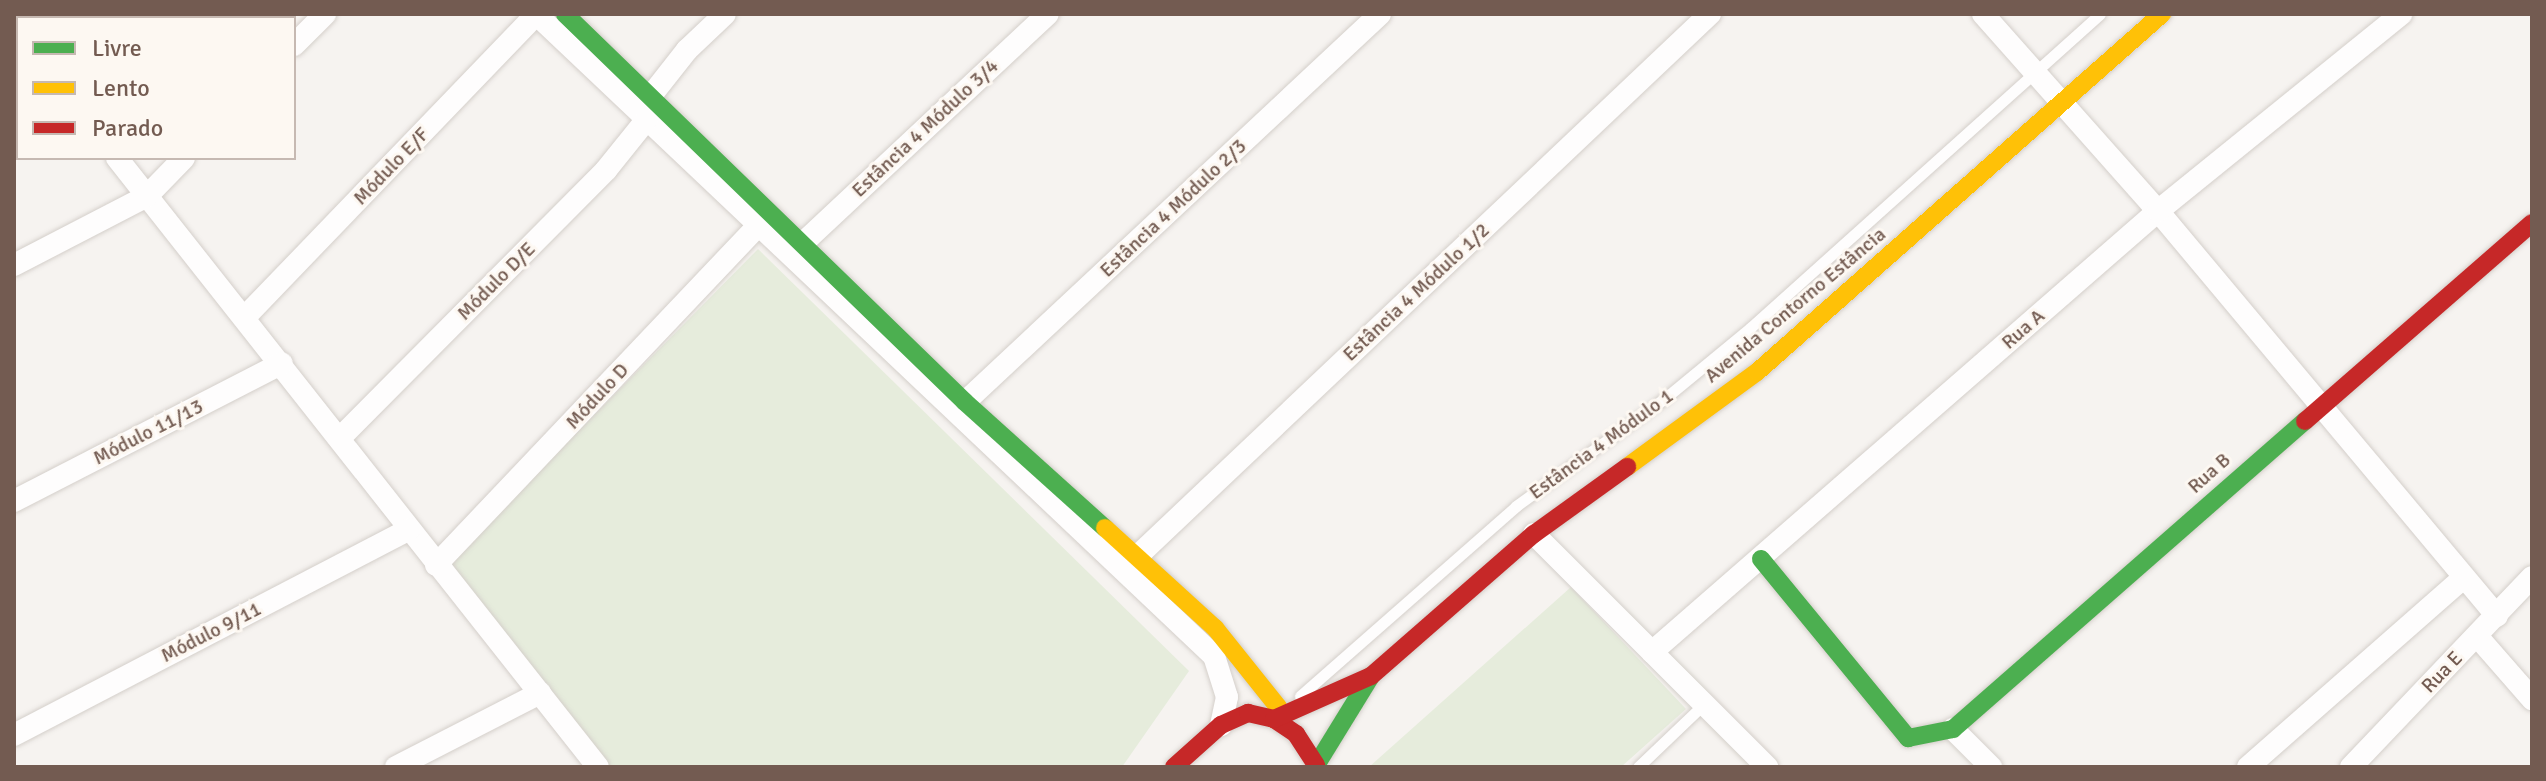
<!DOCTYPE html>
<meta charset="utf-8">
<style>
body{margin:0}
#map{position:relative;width:2546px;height:781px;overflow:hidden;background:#f6f3f0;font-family:Signika,sans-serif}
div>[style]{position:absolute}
.green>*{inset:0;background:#e6ecdc}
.roads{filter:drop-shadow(0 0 2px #d4cfca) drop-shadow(0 0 2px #d4cfca)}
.lane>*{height:11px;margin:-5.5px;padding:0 5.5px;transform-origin:5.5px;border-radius:5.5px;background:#fefdfd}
.street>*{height:22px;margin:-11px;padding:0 11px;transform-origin:11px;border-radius:11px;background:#fefdfd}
.fast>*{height:18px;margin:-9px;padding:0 9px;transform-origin:9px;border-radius:9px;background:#4caf50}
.slow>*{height:18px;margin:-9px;padding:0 9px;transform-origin:9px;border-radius:9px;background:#ffc107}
.jam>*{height:18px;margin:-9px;padding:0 9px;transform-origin:9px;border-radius:9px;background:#c62828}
span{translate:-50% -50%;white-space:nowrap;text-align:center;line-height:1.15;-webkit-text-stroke:6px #fdf8f2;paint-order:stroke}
.street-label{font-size:20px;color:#735b51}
.frame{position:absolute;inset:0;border:16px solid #735b51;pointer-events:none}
.legend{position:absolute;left:16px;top:16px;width:280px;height:144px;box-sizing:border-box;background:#fdf8f2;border:2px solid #c6b9b2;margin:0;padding:10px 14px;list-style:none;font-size:24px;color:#735b51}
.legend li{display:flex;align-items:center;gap:16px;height:40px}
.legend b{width:40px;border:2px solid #c6b9b2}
</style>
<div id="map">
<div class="green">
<div style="clip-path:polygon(758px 249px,1189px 671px,1122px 767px,608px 767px,447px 564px)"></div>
<div style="clip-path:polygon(1571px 587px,1686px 709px,1621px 767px,1369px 767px)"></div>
</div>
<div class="roads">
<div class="lane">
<div style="left:1300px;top:696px;width:288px;rotate:-41.3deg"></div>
<div style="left:1516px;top:506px;width:183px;rotate:-35.9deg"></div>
<div style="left:1664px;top:399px;width:112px;rotate:-39.5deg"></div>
<div style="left:1750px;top:328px;width:470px;rotate:-41.9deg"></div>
<div style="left:1638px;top:767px;width:91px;rotate:-43.7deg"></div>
</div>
<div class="street">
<div style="left:536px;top:14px;width:934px;rotate:43.44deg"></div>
<div style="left:1214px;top:656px;width:43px;rotate:72.4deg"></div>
<div style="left:1227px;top:697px;width:29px;rotate:102deg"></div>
<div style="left:1983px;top:14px;width:264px;rotate:48.4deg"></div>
<div style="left:2158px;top:211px;width:528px;rotate:50.07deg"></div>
<div style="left:119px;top:18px;width:6px;rotate:-45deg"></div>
<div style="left:14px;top:27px;width:6px;rotate:51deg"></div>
<div style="left:294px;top:45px;width:44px;rotate:-45deg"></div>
<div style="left:117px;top:158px;width:776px;rotate:51.7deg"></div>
<div style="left:791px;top:240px;width:12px;rotate:14deg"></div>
<div style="left:803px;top:243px;width:335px;rotate:-43.1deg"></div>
<div style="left:14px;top:265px;width:150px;rotate:-27.4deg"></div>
<div style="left:147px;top:196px;width:53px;rotate:-45.8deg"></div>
<div style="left:245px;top:317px;width:421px;rotate:-46.1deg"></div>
<div style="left:965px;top:402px;width:568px;rotate:-43.07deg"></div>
<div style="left:340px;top:438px;width:378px;rotate:-45.2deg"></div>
<div style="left:606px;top:170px;width:65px;rotate:-51.2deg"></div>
<div style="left:647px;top:119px;width:22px;rotate:-82deg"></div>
<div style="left:650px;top:97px;width:60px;rotate:-51.8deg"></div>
<div style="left:687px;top:50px;width:52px;rotate:-43.5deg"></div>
<div style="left:14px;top:501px;width:301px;rotate:-27.2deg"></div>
<div style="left:1534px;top:534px;width:330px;rotate:45deg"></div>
<div style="left:436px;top:565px;width:466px;rotate:-46.5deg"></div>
<div style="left:1127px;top:566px;width:803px;rotate:-43.44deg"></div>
<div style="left:2477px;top:636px;width:84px;rotate:48.9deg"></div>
<div style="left:1652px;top:652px;width:671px;rotate:-41.07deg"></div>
<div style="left:2158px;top:211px;width:313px;rotate:-39deg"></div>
<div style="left:1953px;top:729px;width:54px;rotate:45deg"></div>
<div style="left:14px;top:735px;width:445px;rotate:-27.5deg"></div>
<div style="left:396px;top:767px;width:162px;rotate:-27.2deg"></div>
<div style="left:2248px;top:767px;width:286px;rotate:-41.3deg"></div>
<div style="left:2351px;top:767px;width:262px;rotate:-46.4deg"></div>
</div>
<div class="fast">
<div style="left:565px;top:14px;width:557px;rotate:44.13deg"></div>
<div style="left:965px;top:402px;width:188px;rotate:42deg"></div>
<div style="left:1761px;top:559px;width:232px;rotate:50.6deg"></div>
<div style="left:1908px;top:738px;width:46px;rotate:-11.3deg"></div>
<div style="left:1953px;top:729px;width:468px;rotate:-41.2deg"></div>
<div style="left:1315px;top:767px;width:107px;rotate:-58.4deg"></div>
</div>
<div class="slow">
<div style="left:1627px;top:467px;width:161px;rotate:-36.2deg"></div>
<div style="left:1757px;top:372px;width:541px;rotate:-41.48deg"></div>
<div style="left:1105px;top:528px;width:149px;rotate:42.3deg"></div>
<div style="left:1215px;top:628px;width:101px;rotate:51.4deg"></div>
<div style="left:1278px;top:707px;width:13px;rotate:108deg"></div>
</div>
<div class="jam">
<div style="left:2305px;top:421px;width:301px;rotate:-41.1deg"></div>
<div style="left:1274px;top:719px;width:27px;rotate:34deg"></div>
<div style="left:1296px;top:734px;width:37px;rotate:57deg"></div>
<div style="left:1174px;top:767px;width:63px;rotate:-41.8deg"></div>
<div style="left:1221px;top:725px;width:30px;rotate:-24deg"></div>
<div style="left:1248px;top:713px;width:27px;rotate:13deg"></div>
<div style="left:1274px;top:719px;width:106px;rotate:-23.9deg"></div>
<div style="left:1371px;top:676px;width:216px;rotate:-41.1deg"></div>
<div style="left:1534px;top:534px;width:115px;rotate:-35.8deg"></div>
</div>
</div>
<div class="street-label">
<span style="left:925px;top:128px;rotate:-43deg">Estância 4 Módulo 3/4</span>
<span style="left:391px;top:166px;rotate:-46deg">Módulo E/F</span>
<span style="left:1173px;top:208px;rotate:-43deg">Estância 4 Módulo 2/3</span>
<span style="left:496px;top:281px;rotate:-45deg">Módulo D/E</span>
<span style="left:1416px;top:292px;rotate:-43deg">Estância 4 Módulo 1/2</span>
<span style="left:1795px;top:305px;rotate:-40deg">Avenida Contorno Estância</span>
<span style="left:2023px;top:329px;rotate:-41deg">Rua A</span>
<span style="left:597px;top:396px;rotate:-47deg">Módulo D</span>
<span style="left:148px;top:432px;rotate:-27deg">Módulo 11/13</span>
<span style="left:1601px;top:444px;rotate:-36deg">Estância 4 Módulo 1</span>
<span style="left:2209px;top:473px;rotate:-42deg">Rua B</span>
<span style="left:211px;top:632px;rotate:-27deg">Módulo 9/11</span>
<span style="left:2442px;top:672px;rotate:-46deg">Rua E</span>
</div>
<div class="frame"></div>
<ul class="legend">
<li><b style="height:10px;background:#4caf50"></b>Livre</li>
<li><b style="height:10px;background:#ffc107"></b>Lento</li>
<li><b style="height:10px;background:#c62828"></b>Parado</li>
</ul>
</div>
